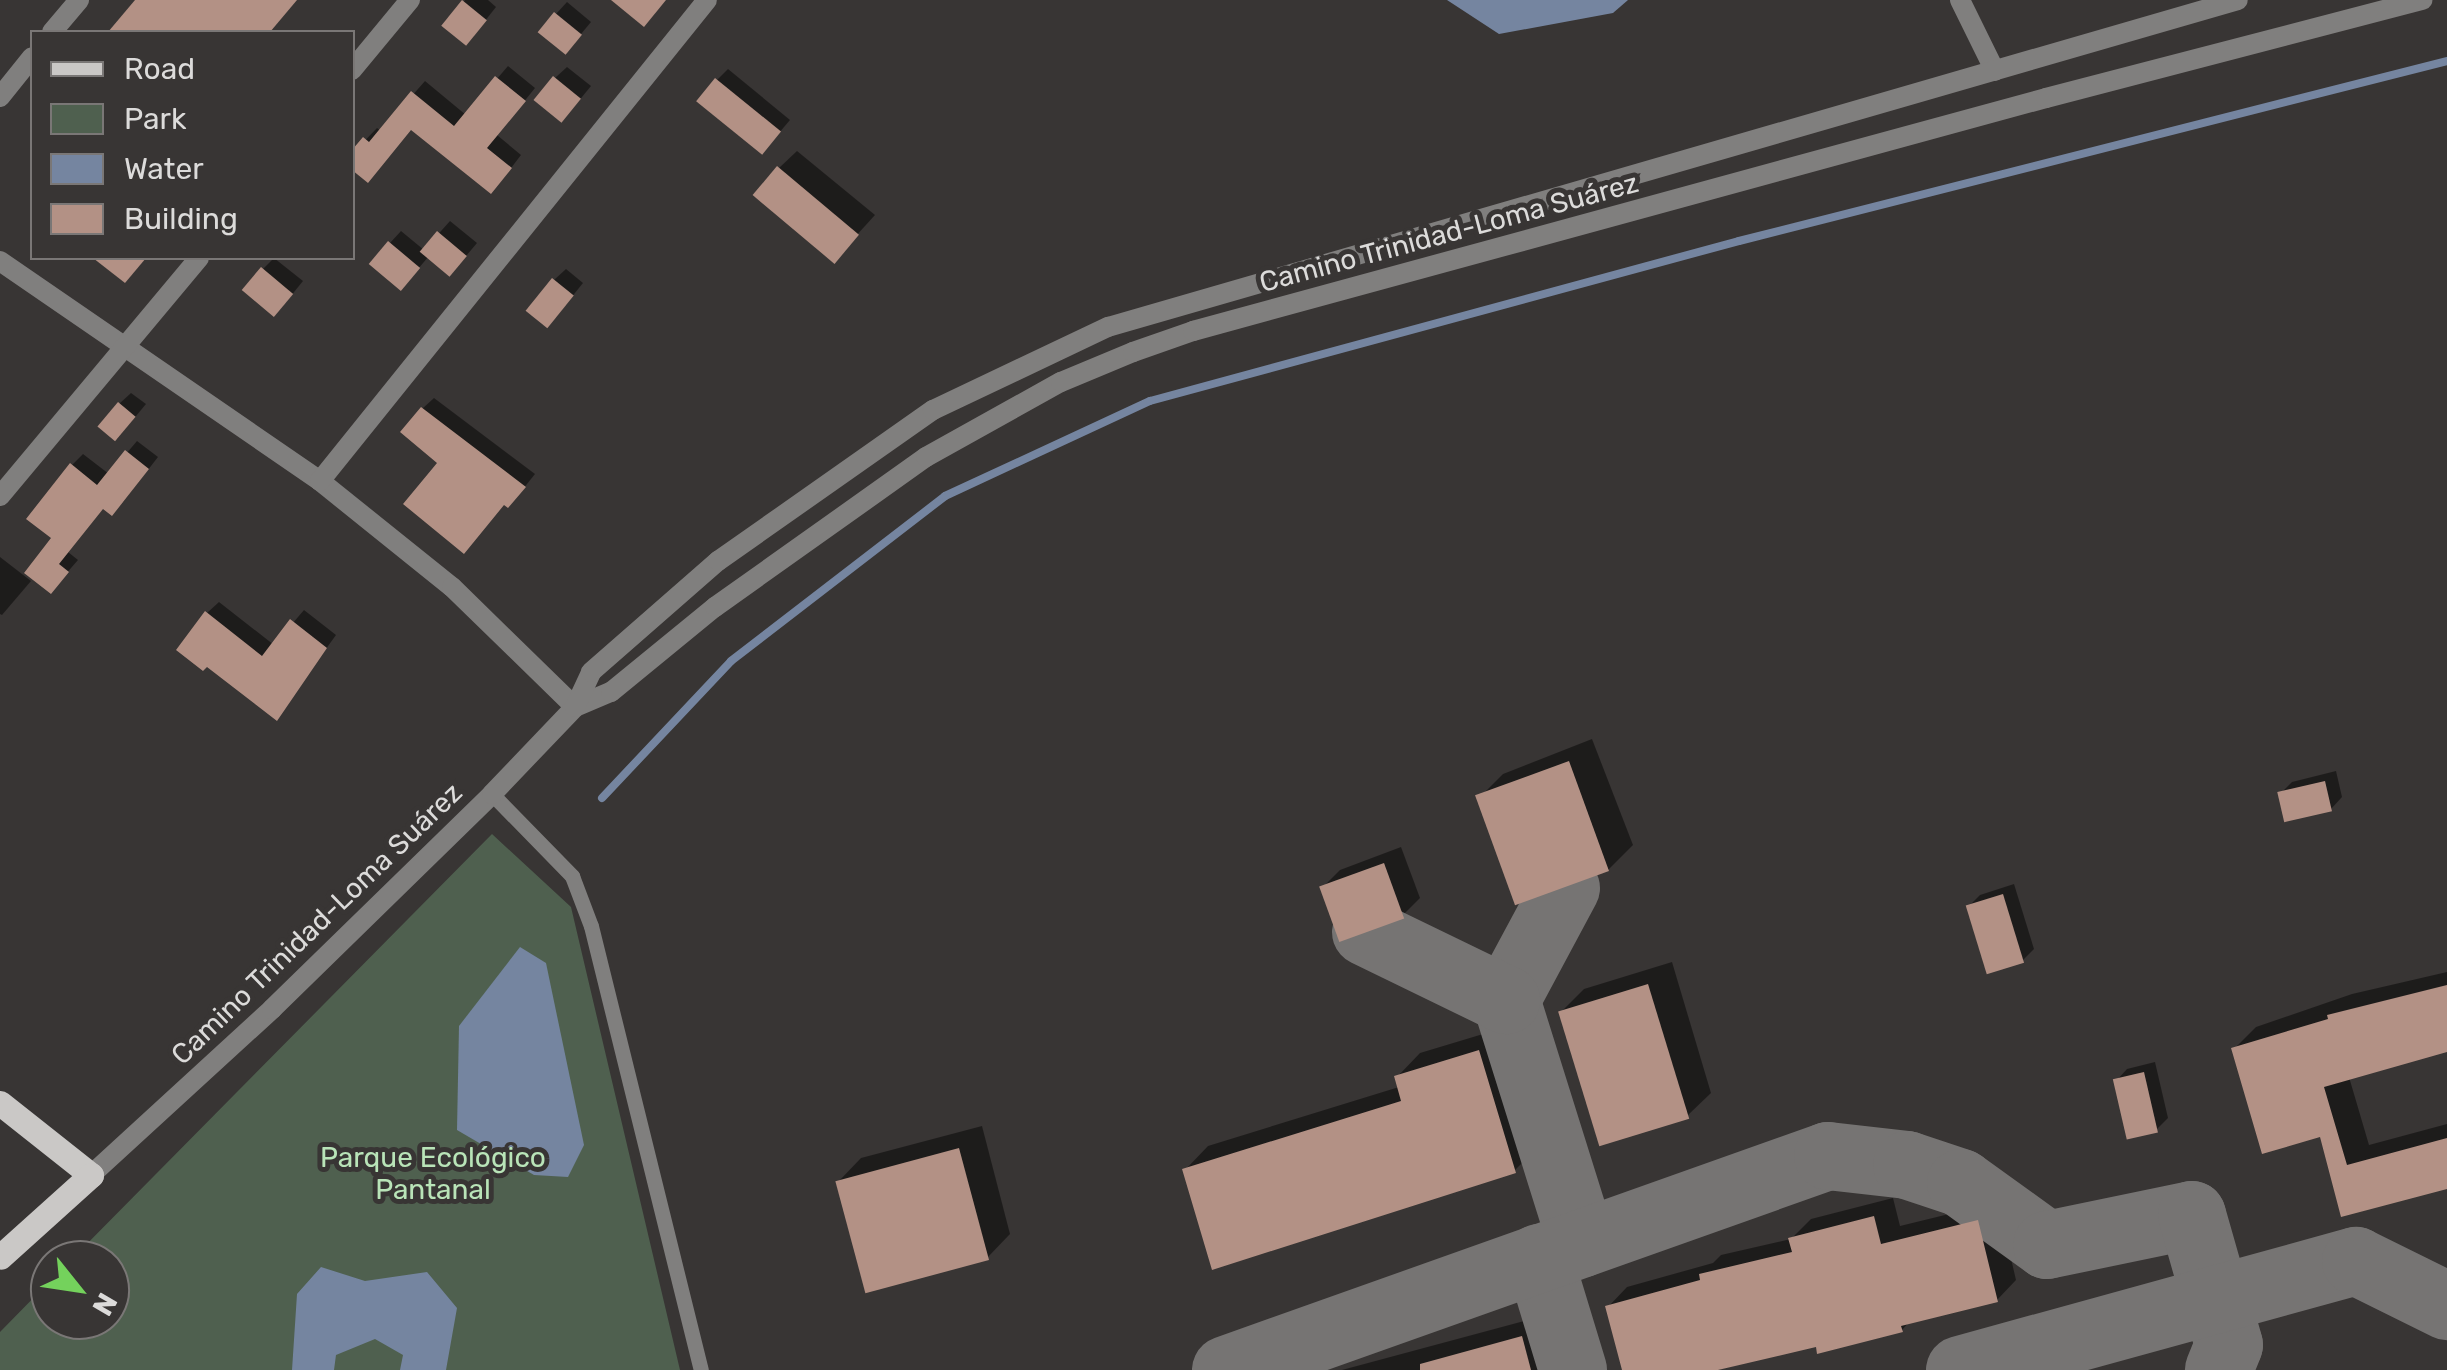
<!DOCTYPE html>
<meta charset="utf-8">
<style>
body{margin:0}
#map{position:relative;width:2447px;height:1370px;overflow:hidden;background:#383534;font-family:Rubik,sans-serif}
div>[style]{position:absolute}
.green>*{inset:0;background:#4f604f}
.water>*{inset:0;background:#7585a0}
.shadow>*{inset:0;background:#0007}
.stream>*{height:8px;margin:-4px;padding:0 4px;transform-origin:4px;border-radius:4px;background:#7585a0}
.taxiway>*{height:68px;margin:-34px;padding:0 34px;transform-origin:34px;border-radius:34px;background:#767473}
.building>*{inset:0;background:#b39185;transform-origin:0 0}
.service>*{height:15px;margin:-7.5px;padding:0 7.5px;transform-origin:7.5px;border-radius:7.5px;background:#807f7e}
.minor>*{height:20px;margin:-10px;padding:0 10px;transform-origin:10px;border-radius:10px;background:#807f7e}
.tertiary>*{height:20px;margin:-10px;padding:0 10px;transform-origin:10px;border-radius:10px;background:#807f7e}
.primary>*{height:25px;margin:-12.5px;padding:0 12.5px;transform-origin:12.5px;border-radius:12.5px;background:#cac8c6}
span{translate:-50% -50%;white-space:nowrap;text-align:center;line-height:1.15;-webkit-text-stroke:10px #383534;paint-order:stroke}
.street-label{font-size:28px;color:#dcdbda}
.park-label{font-size:28px;color:#b9e4b8}
.legend{position:absolute;left:30px;top:30px;width:325px;height:230px;box-sizing:border-box;background:#383534;border:2px solid #7a7776;margin:0;padding:12px 18px;list-style:none;font-size:30px;color:#dcdbda}
.legend li{display:flex;align-items:center;gap:20px;height:50px}
.legend b{width:50px;border:2px solid #7a7776}
.north{position:absolute;left:30px;top:1240px;width:100px;height:100px;box-sizing:border-box;background:#383534;border:2px solid #7a7776;border-radius:50%;rotate:120deg;font-size:28px;font-weight:700;line-height:40px;text-align:center;color:#dcdbda}
.north::after{content:'';display:block;margin:auto;width:35px;height:45px;background:#74d25c;clip-path:polygon(50% 0,100% 100%,50% 72%,0 100%)}
</style>
<div id="map">
<div class="green">
<div style="clip-path:polygon(492px 834px,571px 907px,680px 1370px,0 1370px,0 1332px,50px 1281px,50px 1320px,110px 1320px,110px 1260px,71px 1260px)"></div>
</div>
<div class="water">
<div style="clip-path:polygon(1447px 0,1628px 0,1613px 13px,1499px 34px)"></div>
<div style="clip-path:polygon(520px 947px,546px 963px,584px 1145px,568px 1177px,534px 1175px,457px 1130px,459px 1026px)"></div>
<div style="clip-path:polygon(321px 1267px,365px 1281px,427px 1272px,457px 1308px,446px 1370px,400px 1370px,403px 1355px,375px 1339px,336px 1355px,334px 1370px,292px 1370px,297px 1294px)"></div>
</div>
<div class="shadow">
<div style="clip-path:polygon(139px 0,296px 0,269px 32px,112px 32px)"></div>
<div style="clip-path:polygon(465px 0,488px 0,496px 7px,477px 31px,445px 25px)"></div>
<div style="clip-path:polygon(567px 2px,591px 22px,576px 40px,556px 14px)"></div>
<div style="clip-path:polygon(508px 66px,535px 88px,497px 135px,521px 155px,502px 180px,412px 128px,352px 154px,377px 128px,381px 131px,425px 81px,466px 115px)"></div>
<div style="clip-path:polygon(567px 67px,591px 86px,573px 108px,555px 78px)"></div>
<div style="clip-path:polygon(728px 69px,790px 120px,773px 140px,717px 80px)"></div>
<div style="clip-path:polygon(797px 151px,875px 215px,835px 259px,779px 168px)"></div>
<div style="clip-path:polygon(450px 221px,477px 243px,461px 262px,429px 256px,412px 276px,390px 243px,401px 231px,424px 250px)"></div>
<div style="clip-path:polygon(274px 258px,303px 281px,286px 302px,263px 269px)"></div>
<div style="clip-path:polygon(566px 269px,583px 283px,558px 314px,554px 280px)"></div>
<div style="clip-path:polygon(131px 393px,146px 404px,117px 439px,119px 404px)"></div>
<div style="clip-path:polygon(434px 398px,535px 474px,519px 494px,422px 409px)"></div>
<div style="clip-path:polygon(137px 441px,158px 457px,123px 502px,104px 507px,68px 552px,78px 560px,51px 591px,55px 538px,72px 465px,83px 454px,109px 474px)"></div>
<div style="clip-path:polygon(0 557px,31px 581px,2px 615px,0 614px)"></div>
<div style="clip-path:polygon(219px 602px,274px 645px,304px 610px,336px 635px,276px 718px,207px 613px)"></div>
<div style="clip-path:polygon(1592px 739px,1633px 845px,1609px 869px,1519px 904px,1479px 798px,1503px 774px)"></div>
<div style="clip-path:polygon(2336px 771px,2342px 797px,2331px 809px,2281px 793px,2292px 782px)"></div>
<div style="clip-path:polygon(1401px 847px,1420px 898px,1402px 916px,1322px 888px,1340px 870px)"></div>
<div style="clip-path:polygon(2014px 884px,2034px 949px,2022px 961px,1969px 906px,1980px 895px)"></div>
<div style="clip-path:polygon(1672px 962px,1711px 1093px,1687px 1116px,1560px 1013px,1584px 989px)"></div>
<div style="clip-path:polygon(2447px 972px,2447px 1049px,2349px 1077px,2369px 1145px,2447px 1124px,2447px 1186px,2343px 1214px,2322px 1133px,2234px 1049px,2256px 1027px,2352px 994px)"></div>
<div style="clip-path:polygon(1503px 1028px,1538px 1147px,1514px 1171px,1185px 1170px,1208px 1146px,1399px 1087px,1397px 1077px,1420px 1053px)"></div>
<div style="clip-path:polygon(2155px 1062px,2168px 1118px,2157px 1129px,2116px 1081px,2127px 1069px)"></div>
<div style="clip-path:polygon(982px 1126px,1010px 1234px,987px 1258px,838px 1182px,861px 1158px)"></div>
<div style="clip-path:polygon(1893px 1198px,1900px 1226px,1998px 1202px,2016px 1280px,1997px 1300px,1910px 1321px,1902px 1330px,1817px 1344px,1717px 1370px,1625px 1370px,1608px 1307px,1627px 1287px,1713px 1263px,1721px 1255px,1791px 1239px,1811px 1219px)"></div>
<div style="clip-path:polygon(1543px 1316px,1558px 1370px,1342px 1370px)"></div>
</div>
<div class="stream">
<div style="left:602px;top:798px;width:188px;rotate:-46.7deg"></div>
<div style="left:731px;top:661px;width:270px;rotate:-37.6deg"></div>
<div style="left:945px;top:496px;width:226px;rotate:-24.9deg"></div>
<div style="left:1150px;top:401px;width:610px;rotate:-15.2deg"></div>
<div style="left:1739px;top:241px;width:731px;rotate:-14.26deg"></div>
</div>
<div class="taxiway">
<div style="left:1566px;top:888px;width:127px;rotate:118.2deg"></div>
<div style="left:1506px;top:1000px;width:255px;rotate:72.6deg"></div>
<div style="left:1366px;top:932px;width:156px;rotate:25.9deg"></div>
<div style="left:1539px;top:1258px;width:117px;rotate:73.1deg"></div>
<div style="left:1226px;top:1370px;width:639px;rotate:-19.57deg"></div>
<div style="left:1828px;top:1156px;width:80px;rotate:6.5deg"></div>
<div style="left:1907px;top:1165px;width:57px;rotate:18.4deg"></div>
<div style="left:1961px;top:1183px;width:106px;rotate:35.8deg"></div>
<div style="left:2047px;top:1245px;width:148px;rotate:-11.7deg"></div>
<div style="left:2192px;top:1215px;width:135px;rotate:74.1deg"></div>
<div style="left:2229px;top:1345px;width:27px;rotate:112deg"></div>
<div style="left:1960px;top:1370px;width:411px;rotate:-15.4deg"></div>
<div style="left:2356px;top:1261px;width:102px;rotate:26.3deg"></div>
</div>
<div class="building">
<div style="clip-path:polygon(135px 0,297px 0,270px 32px,108px 32px)"></div>
<div style="left:462px;top:0;width:32px;height:33px;rotate:39deg"></div>
<div style="clip-path:polygon(611px 0,666px 0,644px 27px)"></div>
<div style="left:554px;top:12px;width:36px;height:26px;rotate:39deg"></div>
<div style="clip-path:polygon(495px 76px,526px 101px,487px 148px,512px 168px,491px 194px,411px 130px,368px 183px,352px 170px,352px 150px,363px 137px,369px 142px,411px 91px,454px 126px)"></div>
<div style="left:553px;top:76px;width:36px;height:31px;rotate:39deg"></div>
<div style="left:715px;top:78px;width:85px;height:30px;rotate:39deg"></div>
<div style="left:777px;top:166px;width:107px;height:38px;rotate:40deg"></div>
<div style="left:437px;top:231px;width:39px;height:27px;rotate:40deg"></div>
<div style="left:388px;top:241px;width:42px;height:30px;rotate:40deg"></div>
<div style="clip-path:polygon(93px 258px,146px 258px,125px 283px)"></div>
<div style="left:261px;top:267px;width:42px;height:30px;rotate:40deg"></div>
<div style="left:552px;top:278px;width:28px;height:42px;rotate:39deg"></div>
<div style="left:118px;top:402px;width:23px;height:32px;rotate:40deg"></div>
<div style="clip-path:polygon(421px 407px,526px 487px,508px 508px,504px 505px,464px 554px,403px 504px,437px 463px,400px 432px)"></div>
<div style="clip-path:polygon(125px 450px,149px 469px,112px 516px,103px 509px,59px 564px,69px 572px,51px 594px,24px 573px,51px 538px,26px 519px,70px 463px,97px 485px)"></div>
<div style="clip-path:polygon(205px 611px,262px 656px,290px 619px,327px 648px,277px 721px,207px 667px,203px 671px,176px 650px)"></div>
<div style="left:1569px;top:761px;width:117px;height:100px;rotate:70deg"></div>
<div style="left:2325px;top:781px;width:31px;height:49px;rotate:77deg"></div>
<div style="left:1384px;top:863px;width:59px;height:69px;rotate:70deg"></div>
<div style="left:2003px;top:894px;width:72px;height:39px;rotate:73deg"></div>
<div style="left:1648px;top:984px;width:141px;height:94px;rotate:73deg"></div>
<div style="clip-path:polygon(2447px 985px,2447px 1052px,2324px 1087px,2347px 1165px,2447px 1138px,2447px 1189px,2341px 1217px,2320px 1137px,2262px 1154px,2231px 1048px,2328px 1019px,2327px 1015px)"></div>
<div style="clip-path:polygon(1479px 1050px,1516px 1173px,1212px 1270px,1182px 1169px,1401px 1101px,1394px 1076px)"></div>
<div style="left:2144px;top:1072px;width:62px;height:32px;rotate:77deg"></div>
<div style="left:959px;top:1148px;width:116px;height:128px;rotate:75deg"></div>
<div style="clip-path:polygon(1874px 1216px,1881px 1244px,1978px 1220px,1998px 1302px,1901px 1326px,1903px 1332px,1817px 1354px,1816px 1347px,1718px 1370px,1622px 1370px,1605px 1306px,1700px 1280px,1699px 1274px,1792px 1252px,1788px 1238px)"></div>
<div style="clip-path:polygon(1522px 1336px,1531px 1370px,1420px 1370px,1420px 1364px)"></div>
</div>
<div class="service">
<div style="left:492px;top:794px;width:115px;rotate:45.7deg"></div>
<div style="left:572px;top:876px;width:53px;rotate:69.2deg"></div>
<div style="left:591px;top:926px;width:457px;rotate:76.1deg"></div>
</div>
<div class="minor">
<div style="left:1960px;top:0;width:79px;rotate:63.8deg"></div>
<div style="left:52px;top:32px;width:42px;rotate:-49.8deg"></div>
<div style="left:352px;top:70px;width:91px;rotate:-50.4deg"></div>
<div style="left:0;top:97px;width:51px;rotate:-51.3deg"></div>
<div style="left:0;top:261px;width:388px;rotate:34.5deg"></div>
<div style="left:320px;top:481px;width:169px;rotate:38.8deg"></div>
<div style="left:452px;top:587px;width:172px;rotate:44.3deg"></div>
<div style="left:320px;top:481px;width:617px;rotate:-51.18deg"></div>
<div style="left:0;top:496px;width:310px;rotate:-50.1deg"></div>
</div>
<div class="tertiary">
<div style="left:575px;top:707px;width:39px;rotate:-23deg"></div>
<div style="left:611px;top:692px;width:134px;rotate:-39.3deg"></div>
<div style="left:715px;top:607px;width:259px;rotate:-35.4deg"></div>
<div style="left:926px;top:457px;width:154px;rotate:-29.1deg"></div>
<div style="left:1061px;top:382px;width:78px;rotate:-22.6deg"></div>
<div style="left:1133px;top:352px;width:64px;rotate:-19.3deg"></div>
<div style="left:1193px;top:331px;width:884px;rotate:-15.28deg"></div>
<div style="left:2046px;top:98px;width:389px;rotate:-14.6deg"></div>
<div style="left:91px;top:1175px;width:246px;rotate:-42.5deg"></div>
<div style="left:272px;top:1009px;width:308px;rotate:-44.3deg"></div>
<div style="left:492px;top:794px;width:120px;rotate:-46.3deg"></div>
<div style="left:575px;top:707px;width:38px;rotate:-65deg"></div>
<div style="left:591px;top:672px;width:169px;rotate:-41.2deg"></div>
<div style="left:718px;top:561px;width:263px;rotate:-35.1deg"></div>
<div style="left:933px;top:410px;width:194px;rotate:-25.4deg"></div>
<div style="left:1108px;top:327px;width:1176px;rotate:-16.14deg"></div>
</div>
<div class="primary">
<div style="left:0;top:1103px;width:116px;rotate:38.4deg"></div>
<div style="left:91px;top:1175px;width:122px;rotate:138deg"></div>
</div>
<div class="street-label">
<span style="left:1449px;top:233px;rotate:-15deg">Camino Trinidad-Loma Suárez</span>
<span style="left:317px;top:924px;rotate:-44deg">Camino Trinidad-Loma Suárez</span>
</div>
<div class="park-label">
<span style="left:433px;top:1174px">Parque Ecológico<br>Pantanal</span>
</div>
<ul class="legend">
<li><b style="height:12px;background:#cac8c6"></b>Road</li>
<li><b style="height:28px;background:#4f604f"></b>Park</li>
<li><b style="height:28px;background:#7585a0"></b>Water</li>
<li><b style="height:28px;background:#b39185"></b>Building</li>
</ul>
<div class="north">N</div>
</div>
